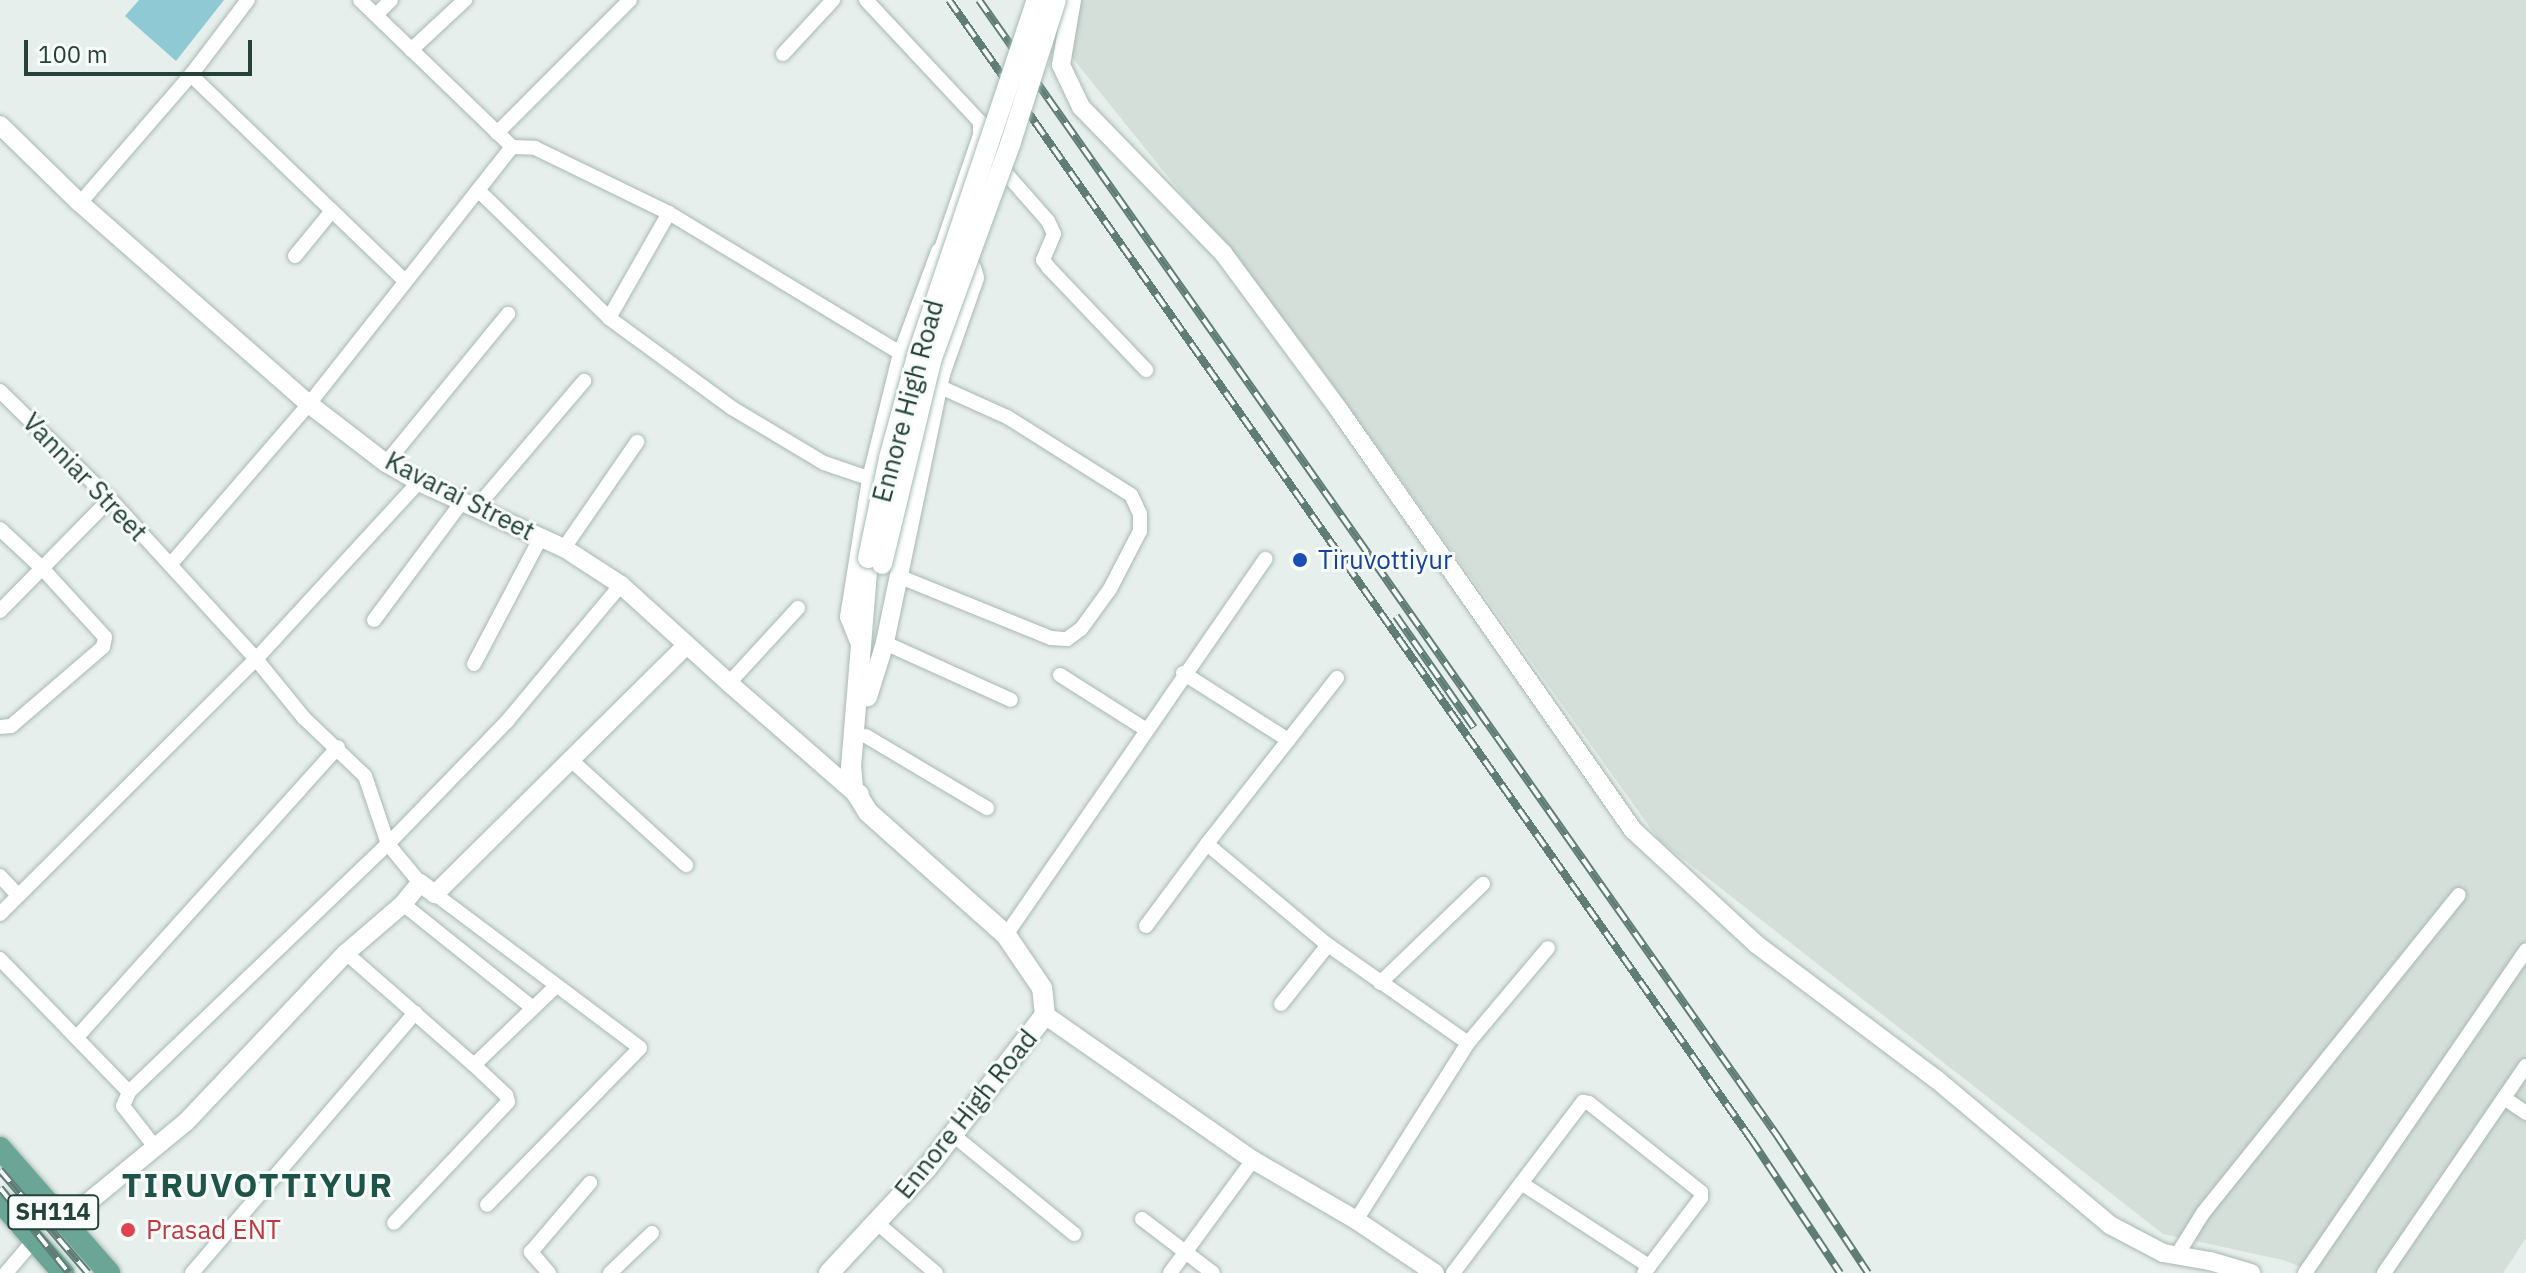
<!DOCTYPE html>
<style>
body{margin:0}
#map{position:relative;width:2526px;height:1273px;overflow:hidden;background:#e6efeb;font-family:"IBM Plex Sans",sans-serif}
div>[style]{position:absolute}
.built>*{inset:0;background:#d4dfda}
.water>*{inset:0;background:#8ec9d4}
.roads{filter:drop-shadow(0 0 2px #a8b8b2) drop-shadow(0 0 2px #a8b8b2)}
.minor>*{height:14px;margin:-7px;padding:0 7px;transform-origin:7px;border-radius:7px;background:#fff}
.tertiary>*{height:18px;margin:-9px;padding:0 9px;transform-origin:9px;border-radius:9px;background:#fff}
.secondary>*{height:20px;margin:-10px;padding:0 10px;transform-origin:10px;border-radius:10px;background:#fff}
.primary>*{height:22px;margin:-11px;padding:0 11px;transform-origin:11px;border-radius:11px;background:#6aa596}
.rail>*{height:8px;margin-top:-4px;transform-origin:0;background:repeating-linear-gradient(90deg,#f7fbf9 0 15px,#5f7d75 0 30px);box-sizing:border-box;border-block:2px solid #5f7d75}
.bridges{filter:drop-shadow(0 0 2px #a4bbb3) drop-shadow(0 0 2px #a4bbb3)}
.secondary-bridge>*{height:20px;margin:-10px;padding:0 10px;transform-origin:10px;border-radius:10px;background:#fff}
.dots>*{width:22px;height:22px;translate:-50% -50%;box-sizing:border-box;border:4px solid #f7fbf9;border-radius:50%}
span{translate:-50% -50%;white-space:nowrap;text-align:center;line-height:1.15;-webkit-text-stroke:6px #f7fbf9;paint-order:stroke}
.shield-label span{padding:2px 6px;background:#f7fbf9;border:2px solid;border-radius:6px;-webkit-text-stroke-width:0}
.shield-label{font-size:24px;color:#24423a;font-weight:700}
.street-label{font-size:26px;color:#24423a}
.transit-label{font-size:26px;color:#164399}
.left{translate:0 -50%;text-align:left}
.health-label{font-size:26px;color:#be3a42}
.district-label{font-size:34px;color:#1f5548;font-weight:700;letter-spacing:2px}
.scale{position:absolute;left:24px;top:40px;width:228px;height:36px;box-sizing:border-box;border:4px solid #24423a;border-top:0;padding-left:10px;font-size:24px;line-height:28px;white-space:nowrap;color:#24423a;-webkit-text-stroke:6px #f7fbf9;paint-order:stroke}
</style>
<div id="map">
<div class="built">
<div style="clip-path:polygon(1060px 0,2526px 0,2526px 1238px,2503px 1273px,2317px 1273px,2283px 1260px,2163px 1234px,1659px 840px,1316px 361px,1050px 30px)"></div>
</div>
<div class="water">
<div style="clip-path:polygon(139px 0,224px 0,176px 61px,125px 16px)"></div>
</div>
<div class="roads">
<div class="minor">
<div style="left:360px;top:0;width:211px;rotate:44deg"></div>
<div style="left:512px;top:147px;width:23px;rotate:2deg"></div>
<div style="left:535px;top:148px;width:149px;rotate:25.9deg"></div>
<div style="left:669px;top:213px;width:272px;rotate:31.2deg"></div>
<div style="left:866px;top:0;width:167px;rotate:46.9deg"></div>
<div style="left:980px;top:122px;width:13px;rotate:90deg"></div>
<div style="left:980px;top:135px;width:124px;rotate:108.9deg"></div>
<div style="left:376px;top:15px;width:21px;rotate:-45deg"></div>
<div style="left:411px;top:50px;width:74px;rotate:-42.8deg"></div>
<div style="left:783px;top:54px;width:74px;rotate:-47.2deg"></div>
<div style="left:191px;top:75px;width:297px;rotate:43.9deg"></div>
<div style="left:497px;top:133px;width:188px;rotate:-45deg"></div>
<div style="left:997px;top:163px;width:77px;rotate:48.7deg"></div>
<div style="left:1048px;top:221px;width:14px;rotate:65deg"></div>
<div style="left:1054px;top:234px;width:28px;rotate:113deg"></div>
<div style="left:1043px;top:260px;width:10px;rotate:53deg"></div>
<div style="left:1049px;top:268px;width:141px;rotate:46.4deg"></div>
<div style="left:478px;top:190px;width:183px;rotate:44.3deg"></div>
<div style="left:609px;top:318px;width:152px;rotate:36.2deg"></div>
<div style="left:732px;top:408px;width:107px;rotate:30.9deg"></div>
<div style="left:824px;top:463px;width:50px;rotate:18.8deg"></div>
<div style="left:80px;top:203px;width:169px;rotate:-49.1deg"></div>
<div style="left:191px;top:75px;width:94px;rotate:-52.8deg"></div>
<div style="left:295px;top:256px;width:57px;rotate:-50.7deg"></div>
<div style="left:609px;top:318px;width:121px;rotate:-60.3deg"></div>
<div style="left:0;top:391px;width:154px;rotate:44.5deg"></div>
<div style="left:110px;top:499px;width:217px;rotate:47.6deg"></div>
<div style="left:256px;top:659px;width:76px;rotate:50.9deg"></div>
<div style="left:304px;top:718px;width:84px;rotate:43.6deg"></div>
<div style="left:365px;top:776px;width:72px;rotate:71.3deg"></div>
<div style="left:388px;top:844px;width:50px;rotate:50.6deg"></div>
<div style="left:386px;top:463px;width:193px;rotate:-50.7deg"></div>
<div style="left:476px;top:508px;width:167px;rotate:-49.6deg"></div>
<div style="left:0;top:529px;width:57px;rotate:42.9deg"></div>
<div style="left:42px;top:568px;width:93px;rotate:47.6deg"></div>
<div style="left:105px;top:637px;width:10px;rotate:101deg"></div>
<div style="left:103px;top:647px;width:121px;rotate:139.3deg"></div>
<div style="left:11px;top:726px;width:11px;rotate:175deg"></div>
<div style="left:564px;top:548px;width:129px;rotate:-55.4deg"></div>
<div style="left:170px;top:565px;width:213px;rotate:-49.2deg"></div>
<div style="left:309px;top:404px;width:328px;rotate:-51.7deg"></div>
<div style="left:898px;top:576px;width:165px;rotate:22.1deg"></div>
<div style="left:1051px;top:638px;width:16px;rotate:4deg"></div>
<div style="left:1067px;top:639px;width:17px;rotate:-36deg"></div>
<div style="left:1081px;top:629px;width:49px;rotate:-54.1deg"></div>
<div style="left:1110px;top:589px;width:65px;rotate:-62.7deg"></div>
<div style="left:1140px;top:531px;width:17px;rotate:-90deg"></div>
<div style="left:1140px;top:514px;width:21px;rotate:-115deg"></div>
<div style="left:1131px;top:495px;width:146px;rotate:-147.8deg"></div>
<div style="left:1007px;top:417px;width:76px;rotate:-155.8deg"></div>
<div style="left:0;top:611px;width:157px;rotate:-45.5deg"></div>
<div style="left:374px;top:620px;width:147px;rotate:-53.3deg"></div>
<div style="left:885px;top:643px;width:138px;rotate:24.3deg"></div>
<div style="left:474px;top:664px;width:144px;rotate:-62.2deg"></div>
<div style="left:1183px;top:673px;width:125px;rotate:32.5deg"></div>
<div style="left:1060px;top:675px;width:101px;rotate:32.4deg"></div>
<div style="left:1337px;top:678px;width:211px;rotate:128.1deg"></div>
<div style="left:1207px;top:844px;width:158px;rotate:39.9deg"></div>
<div style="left:1328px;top:945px;width:171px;rotate:35deg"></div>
<div style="left:1468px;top:1043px;width:209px;rotate:122.3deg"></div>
<div style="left:729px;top:683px;width:102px;rotate:-47.4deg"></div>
<div style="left:866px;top:736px;width:141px;rotate:30.8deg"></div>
<div style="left:571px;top:760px;width:156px;rotate:42.4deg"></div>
<div style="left:0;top:876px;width:26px;rotate:47deg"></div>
<div style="left:435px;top:894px;width:256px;rotate:36.9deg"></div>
<div style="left:640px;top:1048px;width:219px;rotate:134.3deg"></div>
<div style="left:403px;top:904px;width:166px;rotate:38.7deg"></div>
<div style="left:0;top:914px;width:361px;rotate:-44.9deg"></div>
<div style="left:256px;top:659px;width:241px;rotate:-47.4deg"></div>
<div style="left:1146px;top:926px;width:102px;rotate:-53.4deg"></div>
<div style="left:1006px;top:935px;width:457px;rotate:-55.4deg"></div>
<div style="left:346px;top:953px;width:170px;rotate:41.2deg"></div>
<div style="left:474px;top:1065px;width:44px;rotate:43.2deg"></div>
<div style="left:506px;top:1095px;width:7px;rotate:74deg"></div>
<div style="left:508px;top:1102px;width:166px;rotate:133.3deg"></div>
<div style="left:0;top:959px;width:185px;rotate:45.9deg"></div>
<div style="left:129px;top:1092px;width:15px;rotate:113deg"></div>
<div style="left:123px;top:1106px;width:52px;rotate:52deg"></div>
<div style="left:1380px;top:983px;width:143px;rotate:-43.9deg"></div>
<div style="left:1281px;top:1004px;width:75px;rotate:-51.5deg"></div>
<div style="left:77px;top:1037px;width:390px;rotate:-48deg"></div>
<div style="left:1468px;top:1043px;width:124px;rotate:-49.9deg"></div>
<div style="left:474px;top:1065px;width:114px;rotate:-43.9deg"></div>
<div style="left:129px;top:1092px;width:359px;rotate:-43.8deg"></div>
<div style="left:388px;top:844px;width:173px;rotate:-45.9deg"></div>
<div style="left:508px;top:720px;width:176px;rotate:-50.1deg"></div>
<div style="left:2504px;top:1098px;width:27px;rotate:34deg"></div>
<div style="left:952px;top:1134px;width:158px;rotate:39.3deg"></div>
<div style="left:1521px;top:1183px;width:153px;rotate:33deg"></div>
<div style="left:1142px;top:1219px;width:89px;rotate:37.3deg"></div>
<div style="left:877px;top:1223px;width:77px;rotate:40.3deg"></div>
<div style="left:2177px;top:1255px;width:49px;rotate:-58.2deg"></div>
<div style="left:2203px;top:1213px;width:408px;rotate:-51.2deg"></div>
<div style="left:6px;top:1273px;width:42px;rotate:-49.8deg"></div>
<div style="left:192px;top:1273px;width:343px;rotate:-49.4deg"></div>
<div style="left:549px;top:1273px;width:28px;rotate:-131deg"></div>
<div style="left:531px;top:1252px;width:91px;rotate:-49.5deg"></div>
<div style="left:610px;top:1273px;width:58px;rotate:-43.6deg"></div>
<div style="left:1170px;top:1273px;width:140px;rotate:-53.7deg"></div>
<div style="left:1453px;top:1273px;width:215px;rotate:-52.8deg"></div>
<div style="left:1583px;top:1102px;width:6px;rotate:9deg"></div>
<div style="left:1589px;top:1103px;width:143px;rotate:38.5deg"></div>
<div style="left:1701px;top:1192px;width:6px;rotate:90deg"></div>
<div style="left:1701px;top:1198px;width:94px;rotate:127.2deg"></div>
<div style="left:2305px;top:1273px;width:391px;rotate:-55.6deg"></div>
<div style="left:2384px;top:1273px;width:251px;rotate:-55.6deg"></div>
</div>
<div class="tertiary">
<div style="left:1072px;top:0;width:66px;rotate:99.6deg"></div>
<div style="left:1061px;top:65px;width:47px;rotate:64.5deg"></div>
<div style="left:1081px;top:107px;width:204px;rotate:45.8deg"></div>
<div style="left:1223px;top:253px;width:195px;rotate:53.5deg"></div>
<div style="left:1339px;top:410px;width:513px;rotate:55.01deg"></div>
<div style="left:1633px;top:830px;width:168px;rotate:42.8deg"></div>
<div style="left:1756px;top:944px;width:225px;rotate:36.9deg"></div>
<div style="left:1936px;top:1079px;width:227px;rotate:40deg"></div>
<div style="left:2110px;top:1225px;width:60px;rotate:27.8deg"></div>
<div style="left:2163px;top:1253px;width:48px;rotate:9.7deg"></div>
<div style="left:2210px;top:1261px;width:43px;rotate:16.3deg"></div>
<div style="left:0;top:125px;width:112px;rotate:44.3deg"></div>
<div style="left:80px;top:203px;width:305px;rotate:41.3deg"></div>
<div style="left:309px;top:404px;width:97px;rotate:37.5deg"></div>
<div style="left:386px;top:463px;width:38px;rotate:30deg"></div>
<div style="left:419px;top:482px;width:159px;rotate:24.5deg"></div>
<div style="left:564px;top:548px;width:68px;rotate:33deg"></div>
<div style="left:621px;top:585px;width:146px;rotate:42.2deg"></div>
<div style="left:729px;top:683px;width:167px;rotate:41.1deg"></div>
<div style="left:855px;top:793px;width:5px;rotate:11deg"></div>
<div style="left:860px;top:644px;width:29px;rotate:-112deg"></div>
<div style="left:849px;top:617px;width:140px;rotate:-80.9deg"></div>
<div style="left:871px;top:479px;width:129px;rotate:-76.1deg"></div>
<div style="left:902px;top:354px;width:109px;rotate:-69.6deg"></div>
<div style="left:940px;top:252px;width:36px;rotate:27deg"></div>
<div style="left:972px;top:268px;width:10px;rotate:73deg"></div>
<div style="left:975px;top:278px;width:102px;rotate:109.5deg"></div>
<div style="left:941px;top:374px;width:275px;rotate:101.8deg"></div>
<div style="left:885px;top:643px;width:57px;rotate:107.5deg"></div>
<div style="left:1045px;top:1015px;width:254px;rotate:34.9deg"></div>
<div style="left:1253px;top:1160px;width:119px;rotate:30.2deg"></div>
<div style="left:1356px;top:1220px;width:95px;rotate:33.9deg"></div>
<div style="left:63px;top:1223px;width:159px;rotate:-39.4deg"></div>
<div style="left:186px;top:1122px;width:233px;rotate:-46.6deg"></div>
<div style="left:346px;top:953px;width:75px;rotate:-40.7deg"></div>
<div style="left:403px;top:904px;width:27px;rotate:-51deg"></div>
<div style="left:420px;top:883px;width:19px;rotate:36deg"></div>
<div style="left:435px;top:894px;width:354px;rotate:-44.7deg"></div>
</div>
<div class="secondary">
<div style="left:829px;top:1273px;width:144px;rotate:-47deg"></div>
<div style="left:927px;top:1168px;width:193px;rotate:-52.4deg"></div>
<div style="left:1045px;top:1015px;width:27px;rotate:-96deg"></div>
<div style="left:1042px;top:988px;width:64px;rotate:-124.2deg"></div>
<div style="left:1006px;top:935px;width:185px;rotate:-138.3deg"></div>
<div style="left:868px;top:812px;width:28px;rotate:-122deg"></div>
<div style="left:853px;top:788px;width:21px;rotate:-95deg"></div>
<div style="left:851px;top:767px;width:210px;rotate:-85.3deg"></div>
</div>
<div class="primary">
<div style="left:0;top:1148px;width:166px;rotate:48.9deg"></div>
<div style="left:0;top:1201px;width:96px;rotate:48.8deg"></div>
</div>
</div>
<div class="rail">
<div style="left:949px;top:0;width:1393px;rotate:54.85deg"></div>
<div style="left:1751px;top:1139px;width:161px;rotate:56.4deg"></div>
<div style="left:979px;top:0;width:1390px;rotate:54.9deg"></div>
<div style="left:1778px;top:1137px;width:163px;rotate:56.5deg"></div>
<div style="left:1396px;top:616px;width:136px;rotate:55.1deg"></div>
<div style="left:0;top:1170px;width:135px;rotate:49.5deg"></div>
<div style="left:0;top:1188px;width:109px;rotate:50.9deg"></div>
</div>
<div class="bridges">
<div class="secondary-bridge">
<div style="left:868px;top:558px;width:102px;rotate:-78.1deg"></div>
<div style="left:889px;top:458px;width:109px;rotate:-74.6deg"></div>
<div style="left:918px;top:353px;width:373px;rotate:-71.4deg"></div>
<div style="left:882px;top:564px;width:212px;rotate:-76.4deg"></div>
<div style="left:932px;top:358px;width:227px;rotate:-69.9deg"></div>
<div style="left:1010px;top:145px;width:152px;rotate:-72.4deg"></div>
</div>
</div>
<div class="dots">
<div style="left:1300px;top:560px;background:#1a4fb4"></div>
<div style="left:128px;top:1230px;background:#e0444e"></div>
</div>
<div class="shield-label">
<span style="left:53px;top:1212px">SH114</span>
</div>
<div class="street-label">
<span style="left:908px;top:401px;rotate:-75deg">Ennore High Road</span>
<span style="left:85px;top:477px;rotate:46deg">Vanniar Street</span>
<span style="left:460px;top:496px;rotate:27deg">Kavarai Street</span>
<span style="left:966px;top:1114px;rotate:-51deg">Ennore High Road</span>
</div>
<div class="transit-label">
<span class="left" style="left:1318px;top:560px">Tiruvottiyur</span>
</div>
<div class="health-label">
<span class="left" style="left:146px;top:1230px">Prasad ENT</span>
</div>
<div class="district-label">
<span style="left:258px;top:1185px">TIRUVOTTIYUR</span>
</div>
<div class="scale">100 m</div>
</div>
